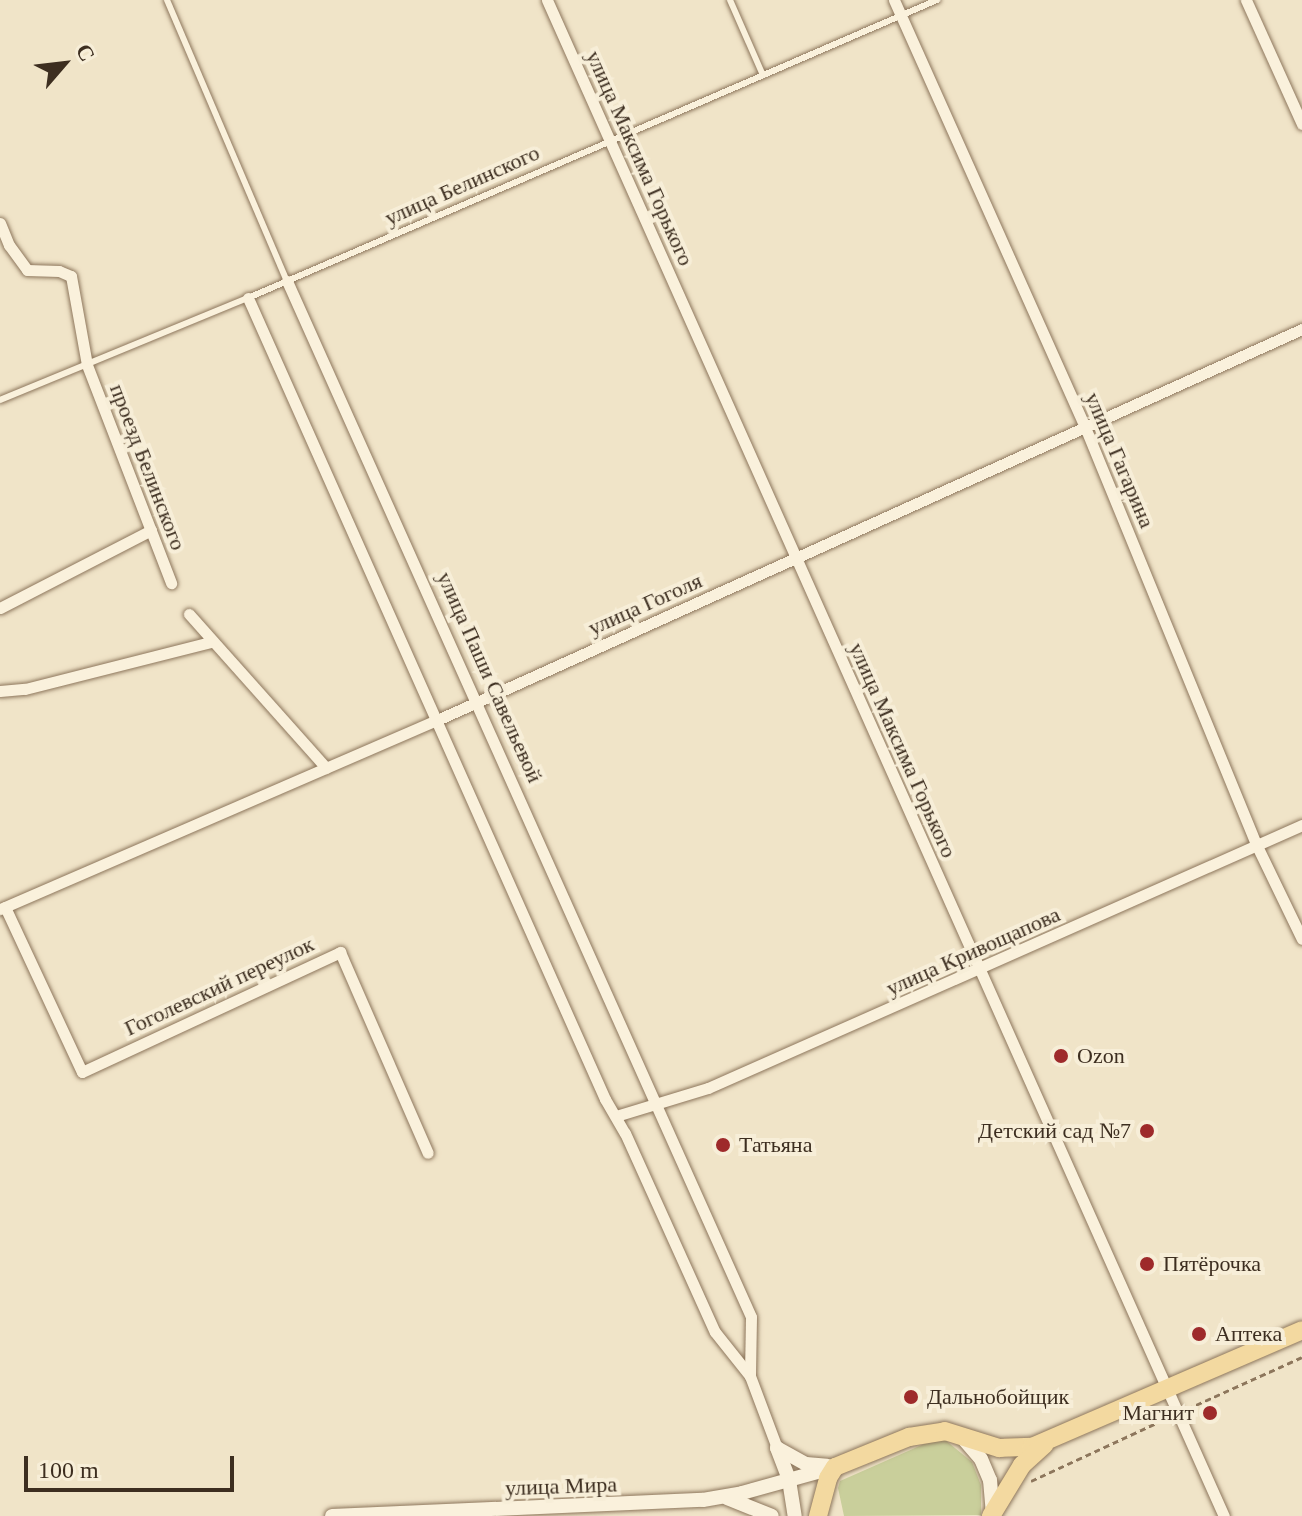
<!DOCTYPE html>
<meta charset="utf-8">
<style>
body{margin:0}
#map{position:relative;width:1302px;height:1516px;overflow:hidden;background:#f0e4c8;font-family:Georgia,serif}
div>[style]{position:absolute}
.green>*{inset:0;background:#c9cf9b}
.path>*{height:3px;margin-top:-1.5px;transform-origin:0;background:repeating-linear-gradient(90deg,#8d765c 0 6px,transparent 0 10px)}
.roads{filter:drop-shadow(0 0 2px #8d765c) drop-shadow(0 0 2px #8d765c)}
.service>*{height:6px;margin:-3px;padding:0 3px;transform-origin:3px;border-radius:3px;background:#faf1dc}
.minor>*{height:11px;margin:-5.5px;padding:0 5.5px;transform-origin:5.5px;border-radius:5.5px;background:#faf1dc}
.tertiary>*{height:14px;margin:-7px;padding:0 7px;transform-origin:7px;border-radius:7px;background:#faf1dc}
.primary>*{height:18px;margin:-9px;padding:0 9px;transform-origin:9px;border-radius:9px;background:#f3d9a0}
.dots>*{width:22px;height:22px;translate:-50% -50%;box-sizing:border-box;border:4px solid #f7eed8;border-radius:50%}
span{translate:-50% -50%;white-space:nowrap;text-align:center;line-height:1.15;-webkit-text-stroke:8px #f7eed8;paint-order:stroke}
.street-label{font-size:22px;color:#3d2e20}
.poi-label{font-size:22px;color:#3d2e20}
.left{translate:0 -50%;text-align:left}
.right{translate:-100% -50%;text-align:right}
.north{position:absolute;left:24px;top:24px;width:80px;height:80px;-webkit-text-stroke:6px #f7eed8;paint-order:stroke;rotate:62deg;font-size:22px;font-weight:700;line-height:32px;text-align:center;color:#3d2e20}
.north::after{content:'';display:block;margin:auto;width:28px;height:36px;background:#3d2e20;clip-path:polygon(50% 0,100% 100%,50% 72%,0 100%)}
.scale{position:absolute;left:24px;top:1456px;width:210px;height:36px;box-sizing:border-box;border:4px solid #3d2e20;border-top:0;padding-left:10px;font-size:24px;line-height:28px;white-space:nowrap;color:#3d2e20;-webkit-text-stroke:6px #f7eed8;paint-order:stroke}
</style>
<div id="map">
<div class="green">
<div style="clip-path:polygon(944px 1439px,972px 1462px,981px 1485px,981px 1515px,844px 1516px,838px 1488px,840px 1481px,924px 1444px)"></div>
</div>
<div class="path">
<div style="left:1187px;top:1409px;width:126px;rotate:-24.3deg"></div>
<div style="left:1031px;top:1481px;width:148px;rotate:-24.8deg"></div>
</div>
<div class="roads">
<div class="service">
<div style="left:167px;top:0;width:306px;rotate:66.9deg"></div>
<div style="left:730px;top:0;width:82px;rotate:66.3deg"></div>
<div style="left:0;top:400px;width:268px;rotate:-22.4deg"></div>
<div style="left:248px;top:298px;width:751px;rotate:-23.39deg"></div>
</div>
<div class="minor">
<div style="left:547px;top:0;width:1660px;rotate:65.94deg"></div>
<div style="left:894px;top:0;width:468px;rotate:65.9deg"></div>
<div style="left:1085px;top:427px;width:453px;rotate:67.7deg"></div>
<div style="left:1257px;top:846px;width:103px;rotate:64.2deg"></div>
<div style="left:1246px;top:0;width:136px;rotate:65.7deg"></div>
<div style="left:0;top:223px;width:24px;rotate:68deg"></div>
<div style="left:9px;top:245px;width:31px;rotate:54deg"></div>
<div style="left:27px;top:270px;width:32px;rotate:2deg"></div>
<div style="left:59px;top:271px;width:13px;rotate:23deg"></div>
<div style="left:71px;top:276px;width:90px;rotate:79.8deg"></div>
<div style="left:87px;top:365px;width:234px;rotate:68.9deg"></div>
<div style="left:287px;top:281px;width:1135px;rotate:65.87deg"></div>
<div style="left:751px;top:1317px;width:59px;rotate:91deg"></div>
<div style="left:750px;top:1376px;width:77px;rotate:69.4deg"></div>
<div style="left:248px;top:298px;width:877px;rotate:65.98deg"></div>
<div style="left:605px;top:1099px;width:39px;rotate:60deg"></div>
<div style="left:625px;top:1133px;width:218px;rotate:65.7deg"></div>
<div style="left:715px;top:1332px;width:56px;rotate:51.5deg"></div>
<div style="left:0;top:608px;width:170px;rotate:-27.3deg"></div>
<div style="left:189px;top:614px;width:206px;rotate:48.3deg"></div>
<div style="left:0;top:691px;width:25px;rotate:-5deg"></div>
<div style="left:25px;top:689px;width:192px;rotate:-14.2deg"></div>
<div style="left:5px;top:907px;width:182px;rotate:65deg"></div>
<div style="left:82px;top:1072px;width:285px;rotate:-24.9deg"></div>
<div style="left:340px;top:952px;width:219px;rotate:66.4deg"></div>
<div style="left:0;top:909px;width:474px;rotate:-23.4deg"></div>
<div style="left:435px;top:721px;width:952px;rotate:-24.33deg"></div>
<div style="left:616px;top:1116px;width:96px;rotate:-16.9deg"></div>
<div style="left:708px;top:1088px;width:650px;rotate:-23.88deg"></div>
</div>
<div class="tertiary">
<div style="left:961px;top:1436px;width:30px;rotate:49deg"></div>
<div style="left:981px;top:1459px;width:23px;rotate:67deg"></div>
<div style="left:990px;top:1480px;width:33px;rotate:85deg"></div>
<div style="left:777px;top:1448px;width:34px;rotate:69deg"></div>
<div style="left:789px;top:1480px;width:36px;rotate:81deg"></div>
<div style="left:777px;top:1448px;width:33px;rotate:29deg"></div>
<div style="left:806px;top:1464px;width:21px;rotate:5deg"></div>
<div style="left:727px;top:1498px;width:48px;rotate:21.8deg"></div>
<div style="left:332px;top:1516px;width:371px;rotate:-2.5deg"></div>
<div style="left:703px;top:1500px;width:40px;rotate:-10deg"></div>
<div style="left:742px;top:1493px;width:97px;rotate:-15.6deg"></div>
</div>
<div class="primary">
<div style="left:818px;top:1516px;width:39px;rotate:-75deg"></div>
<div style="left:828px;top:1478px;width:13px;rotate:-58deg"></div>
<div style="left:835px;top:1467px;width:80px;rotate:-22.1deg"></div>
<div style="left:909px;top:1437px;width:36px;rotate:-9deg"></div>
<div style="left:945px;top:1431px;width:57px;rotate:17.5deg"></div>
<div style="left:999px;top:1448px;width:33px;rotate:-2deg"></div>
<div style="left:1032px;top:1447px;width:294px;rotate:-23.4deg"></div>
<div style="left:991px;top:1516px;width:60px;rotate:-58.7deg"></div>
<div style="left:1022px;top:1465px;width:30px;rotate:-42deg"></div>
</div>
</div>
<div class="dots">
<div style="left:1061px;top:1056px;background:#9e2a2b"></div>
<div style="left:1147px;top:1131px;background:#9e2a2b"></div>
<div style="left:723px;top:1145px;background:#9e2a2b"></div>
<div style="left:1147px;top:1264px;background:#9e2a2b"></div>
<div style="left:1199px;top:1334px;background:#9e2a2b"></div>
<div style="left:911px;top:1397px;background:#9e2a2b"></div>
<div style="left:1210px;top:1413px;background:#9e2a2b"></div>
</div>
<div class="street-label">
<span style="left:640px;top:158px;rotate:66deg">улица Максима Горького</span>
<span style="left:462px;top:185px;rotate:-24deg">улица Белинского</span>
<span style="left:1120px;top:460px;rotate:67deg">улица Гагарина</span>
<span style="left:148px;top:467px;rotate:69deg">проезд Белинского</span>
<span style="left:645px;top:604px;rotate:-24deg">улица Гоголя</span>
<span style="left:490px;top:677px;rotate:66deg">улица Паши Савельевой</span>
<span style="left:903px;top:750px;rotate:66deg">улица Максима Горького</span>
<span style="left:973px;top:951px;rotate:-24deg">улица Кривощапова</span>
<span style="left:219px;top:986px;rotate:-25deg">Гоголевский переулок</span>
<span style="left:561px;top:1486px;rotate:-2deg">улица Мира</span>
</div>
<div class="poi-label">
<span class="left" style="left:1077px;top:1056px">Ozon</span>
<span class="right" style="left:1131px;top:1131px">Детский сад №7</span>
<span class="left" style="left:739px;top:1145px">Татьяна</span>
<span class="left" style="left:1163px;top:1264px">Пятёрочка</span>
<span class="left" style="left:1215px;top:1334px">Аптека</span>
<span class="left" style="left:927px;top:1397px">Дальнобойщик</span>
<span class="right" style="left:1194px;top:1413px">Магнит</span>
</div>
<div class="north">С</div>
<div class="scale">100 m</div>
</div>
